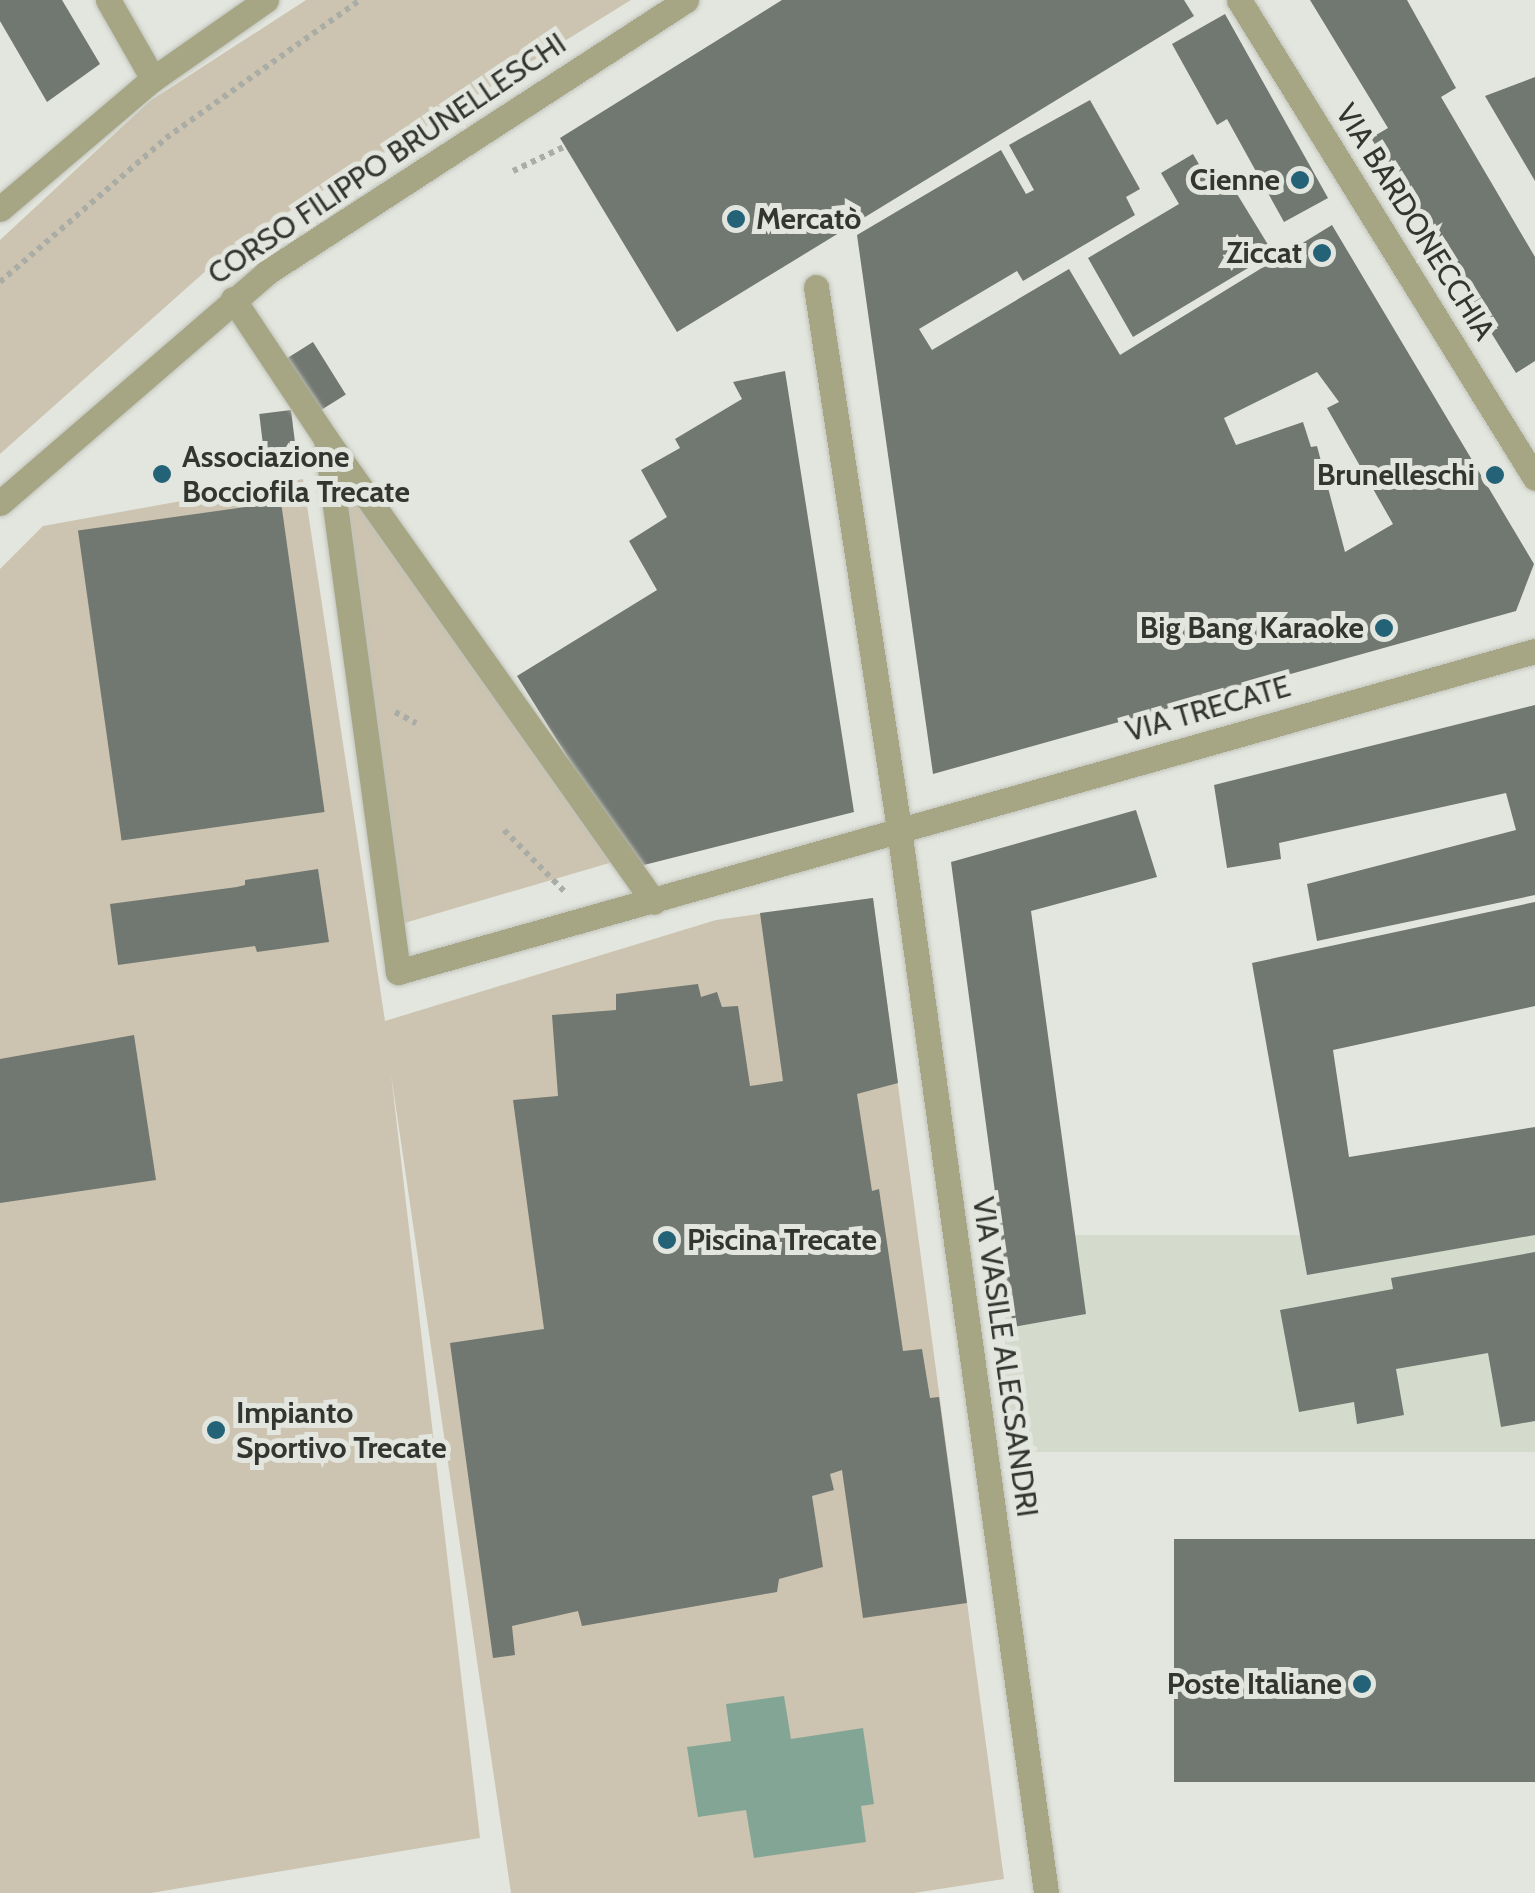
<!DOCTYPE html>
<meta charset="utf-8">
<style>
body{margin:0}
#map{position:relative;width:1535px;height:1893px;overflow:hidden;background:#e3e6de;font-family:Cabin,sans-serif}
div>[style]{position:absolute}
.built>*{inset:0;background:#d4dbcc;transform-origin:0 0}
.green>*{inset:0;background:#ccc4b0}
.water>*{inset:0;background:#82a596}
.building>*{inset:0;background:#717771;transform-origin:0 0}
.path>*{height:6px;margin-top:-3px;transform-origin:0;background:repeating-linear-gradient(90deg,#aaada6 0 5px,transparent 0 10px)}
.roads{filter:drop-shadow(0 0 2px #c0c3bb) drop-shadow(0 0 2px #c0c3bb)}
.minor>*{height:25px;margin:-12.5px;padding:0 12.5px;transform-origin:12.5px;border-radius:12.5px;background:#a6a684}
.dots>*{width:28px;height:28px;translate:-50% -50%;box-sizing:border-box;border:5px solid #e3e6de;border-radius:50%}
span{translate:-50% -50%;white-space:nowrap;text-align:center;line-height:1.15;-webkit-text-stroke:10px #e3e6de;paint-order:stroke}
.street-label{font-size:30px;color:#333531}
.poi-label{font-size:30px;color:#333531;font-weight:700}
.right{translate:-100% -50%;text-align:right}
.left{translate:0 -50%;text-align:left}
</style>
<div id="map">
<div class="built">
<div style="left:1535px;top:1235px;width:217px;height:530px;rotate:90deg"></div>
</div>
<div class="green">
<div style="clip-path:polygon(306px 0,631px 0,235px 245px,0 454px,0 240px,150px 101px)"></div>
<div style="clip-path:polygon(319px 443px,623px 859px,391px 927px)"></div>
<div style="clip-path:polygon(303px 479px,385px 1021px,716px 920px,873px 898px,1004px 1879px,914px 1893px,511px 1893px,391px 1074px,480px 1838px,151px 1893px,0 1893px,0 569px,43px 526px)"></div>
</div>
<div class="water">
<div style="clip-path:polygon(784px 1696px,791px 1739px,863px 1728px,874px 1804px,861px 1806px,866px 1842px,754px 1858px,746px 1810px,698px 1817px,687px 1747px,731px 1741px,726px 1704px)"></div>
</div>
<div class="building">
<div style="clip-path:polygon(0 0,62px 0,100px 64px,47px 102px,0 21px)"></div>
<div style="clip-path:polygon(782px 0,1184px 0,1194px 16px,677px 332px,560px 138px)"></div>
<div style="clip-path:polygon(1310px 0,1407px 0,1456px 88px,1441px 97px,1535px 257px,1535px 361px,1516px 373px,1371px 138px,1388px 128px)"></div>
<div style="clip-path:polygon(1225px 14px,1328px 198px,1284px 222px,1227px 119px,1217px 125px,1172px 44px)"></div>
<div style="clip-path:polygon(1535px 77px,1535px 181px,1485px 96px)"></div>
<div style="clip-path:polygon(evenodd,1090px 100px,1140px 189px,1126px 197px,1135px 215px,1023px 281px,1017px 271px,919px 329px,932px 350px,1069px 269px,1120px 355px,1332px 225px,1534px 564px,1516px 611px,933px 774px,857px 235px,1001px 150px,1026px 194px,1034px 190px,1009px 145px,1090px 100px,1317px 372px,1339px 402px,1327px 408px,1393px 524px,1345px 552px,1317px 446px,1311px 447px,1303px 422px,1236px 445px,1224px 418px,1317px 372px)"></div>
<div style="clip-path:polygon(1193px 154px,1211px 185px,1226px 176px,1273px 253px,1133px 337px,1088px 258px,1179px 204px,1161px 173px)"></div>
<div style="left:313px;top:342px;width:62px;height:32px;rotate:58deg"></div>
<div style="clip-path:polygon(785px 371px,854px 812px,636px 867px,517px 676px,657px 590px,629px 541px,667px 517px,641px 470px,680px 448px,675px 439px,742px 399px,733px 382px)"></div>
<div style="left:291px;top:410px;width:52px;height:32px;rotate:83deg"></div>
<div style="left:281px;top:502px;width:313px;height:205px;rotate:82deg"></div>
<div style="clip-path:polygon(1535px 705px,1535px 895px,1317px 941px,1307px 884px,1516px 830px,1506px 793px,1279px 843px,1281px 859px,1227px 868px,1214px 785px)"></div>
<div style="clip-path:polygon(1136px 810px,1157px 877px,1031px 911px,1086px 1314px,1013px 1327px,951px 862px)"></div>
<div style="clip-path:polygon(318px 869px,329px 942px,257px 952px,255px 946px,118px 965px,110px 904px,237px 887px,245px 885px,245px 880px)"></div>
<div style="clip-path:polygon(873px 898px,898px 1083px,857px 1094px,872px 1191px,879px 1189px,903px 1351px,922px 1349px,930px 1398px,939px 1397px,967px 1603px,863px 1618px,842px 1470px,830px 1474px,834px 1490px,812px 1496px,823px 1567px,779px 1579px,777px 1592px,582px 1626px,578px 1611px,512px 1626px,515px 1655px,493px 1658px,450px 1343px,544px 1329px,513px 1100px,558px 1096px,552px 1015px,616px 1010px,616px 994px,698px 984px,701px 997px,717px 992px,722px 1007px,738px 1006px,750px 1086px,783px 1081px,760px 913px)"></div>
<div style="clip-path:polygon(1535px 902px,1535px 1006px,1333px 1050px,1349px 1157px,1535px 1127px,1535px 1235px,1307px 1275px,1252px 963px)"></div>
<div style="clip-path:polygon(134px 1035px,156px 1180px,0 1203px,0 1059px)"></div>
<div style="clip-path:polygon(1535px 1252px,1535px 1421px,1501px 1427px,1488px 1353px,1396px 1369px,1404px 1415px,1357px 1424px,1354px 1402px,1299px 1412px,1280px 1310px,1393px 1289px,1391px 1278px)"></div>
<div style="left:1535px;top:1539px;width:243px;height:361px;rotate:90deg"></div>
</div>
<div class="path">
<div style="left:513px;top:171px;width:59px;rotate:-25.3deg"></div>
<div style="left:0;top:282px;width:220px;rotate:-40.9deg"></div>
<div style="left:166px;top:138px;width:238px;rotate:-35.4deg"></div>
<div style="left:395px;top:712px;width:24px;rotate:28deg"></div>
<div style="left:504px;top:830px;width:88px;rotate:45.5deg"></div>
</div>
<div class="roads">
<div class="minor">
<div style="left:108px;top:0;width:91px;rotate:60.3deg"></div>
<div style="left:1239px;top:0;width:562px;rotate:58.23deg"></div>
<div style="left:0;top:209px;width:201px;rotate:-40.4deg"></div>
<div style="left:153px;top:79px;width:138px;rotate:-35deg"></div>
<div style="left:816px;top:287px;width:548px;rotate:81.29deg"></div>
<div style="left:899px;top:829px;width:1074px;rotate:82.13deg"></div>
<div style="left:233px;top:299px;width:168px;rotate:56.4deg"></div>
<div style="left:326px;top:439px;width:567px;rotate:54.69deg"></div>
<div style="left:326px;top:439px;width:538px;rotate:82.31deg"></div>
<div style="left:398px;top:972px;width:1181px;rotate:-15.77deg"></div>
<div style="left:0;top:503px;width:352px;rotate:-40.8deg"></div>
<div style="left:266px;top:273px;width:501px;rotate:-33.02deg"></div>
</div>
</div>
<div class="dots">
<div style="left:1300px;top:180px;background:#246278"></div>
<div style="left:736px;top:219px;background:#246278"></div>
<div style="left:1322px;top:253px;background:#246278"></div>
<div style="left:162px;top:474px;background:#246278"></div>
<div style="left:1495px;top:475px;background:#246278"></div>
<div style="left:1384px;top:628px;background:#246278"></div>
<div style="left:667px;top:1240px;background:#246278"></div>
<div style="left:216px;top:1430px;background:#246278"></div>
<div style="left:1362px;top:1684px;background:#246278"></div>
</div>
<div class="street-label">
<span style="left:387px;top:159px;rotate:-34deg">CORSO FILIPPO BRUNELLESCHI</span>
<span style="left:1415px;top:222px;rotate:58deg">VIA BARDONECCHIA</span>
<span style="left:1208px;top:709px;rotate:-16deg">VIA TRECATE</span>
<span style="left:1005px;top:1357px;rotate:82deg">VIA VASILE ALECSANDRI</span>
</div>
<div class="poi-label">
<span class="right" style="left:1280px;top:180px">Cienne</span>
<span class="left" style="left:756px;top:219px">Mercatò</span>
<span class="right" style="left:1302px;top:253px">Ziccat</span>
<span class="left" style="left:182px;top:474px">Associazione<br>Bocciofila Trecate</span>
<span class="right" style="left:1475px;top:475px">Brunelleschi</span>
<span class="right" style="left:1364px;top:628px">Big Bang Karaoke</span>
<span class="left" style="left:687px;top:1240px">Piscina Trecate</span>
<span class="left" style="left:236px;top:1430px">Impianto<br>Sportivo Trecate</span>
<span class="right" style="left:1342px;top:1684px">Poste Italiane</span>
</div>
</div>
